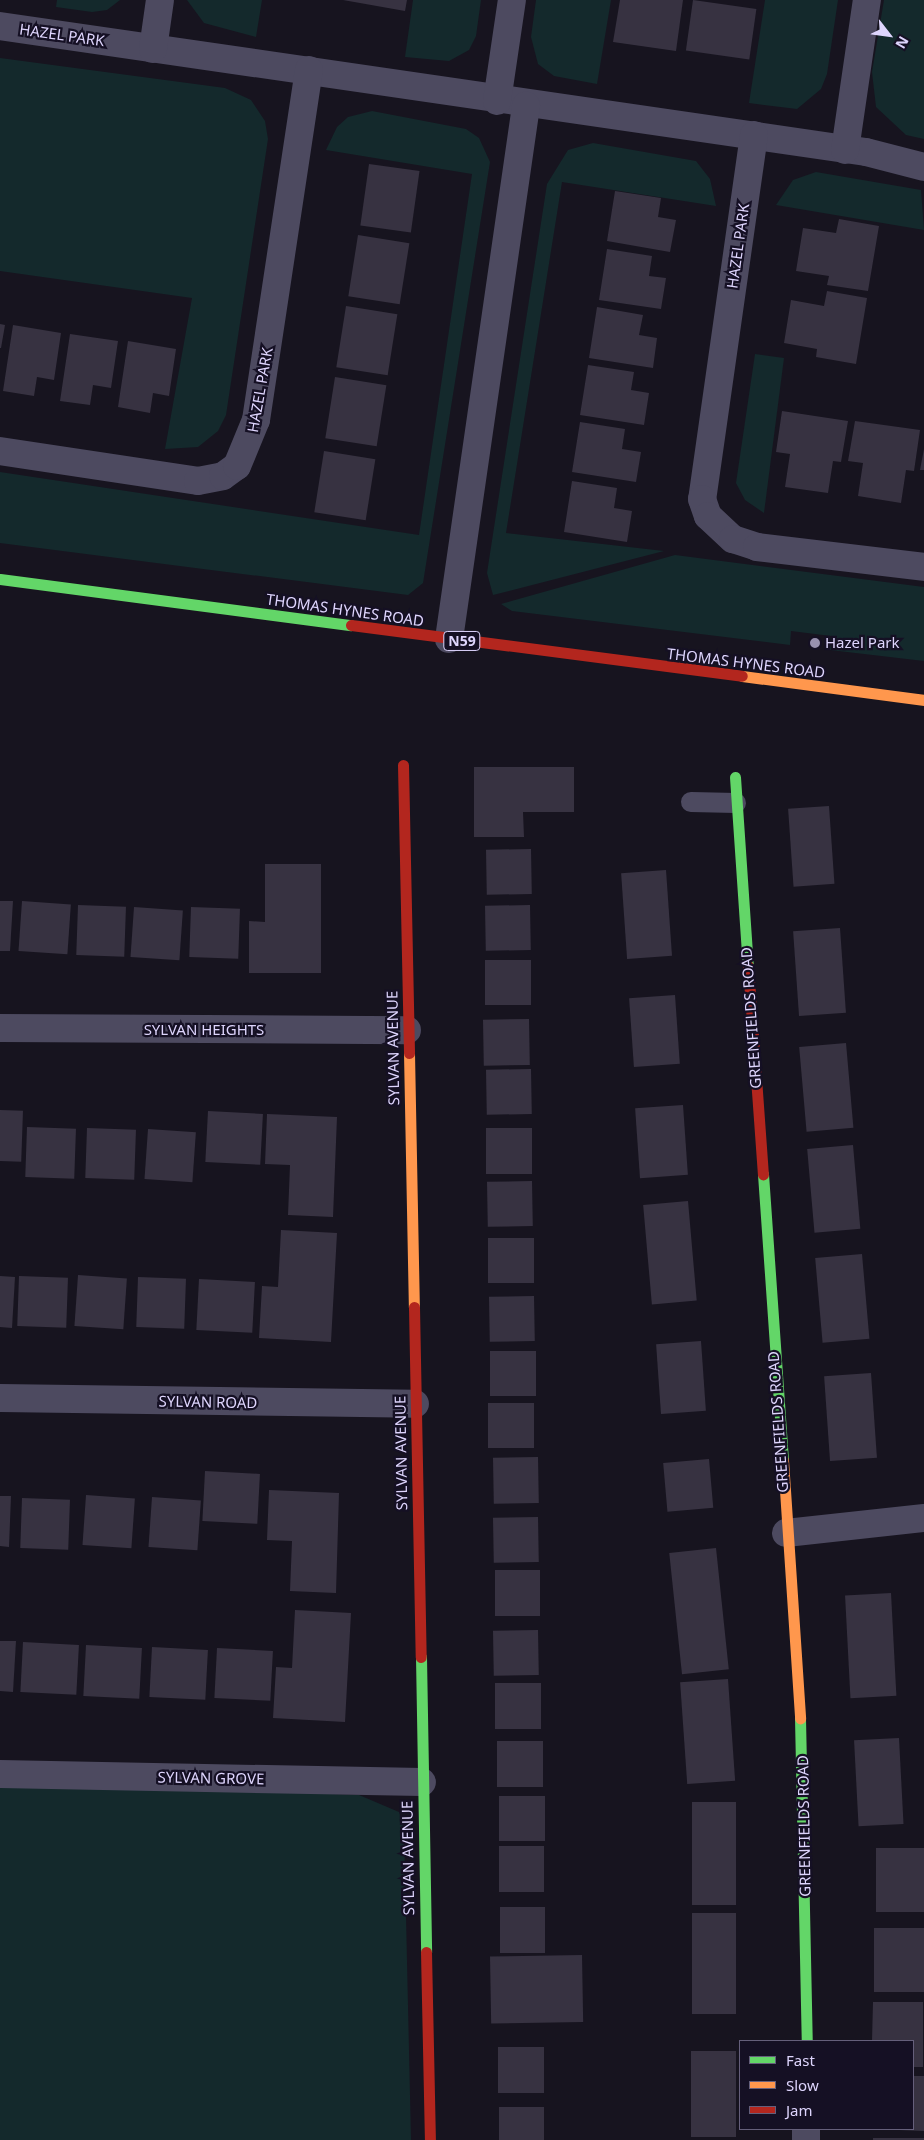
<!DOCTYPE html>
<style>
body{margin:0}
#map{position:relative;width:924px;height:2140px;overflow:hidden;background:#17141f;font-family:"Noto Sans",sans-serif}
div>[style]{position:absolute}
.green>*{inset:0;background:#14292c}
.building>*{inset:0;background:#373241;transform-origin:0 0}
.lane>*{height:20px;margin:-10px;padding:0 10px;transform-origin:10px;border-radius:10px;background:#4d4a60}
.street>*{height:28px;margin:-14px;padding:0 14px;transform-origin:14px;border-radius:14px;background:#4d4a60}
.fast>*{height:11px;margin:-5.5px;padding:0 5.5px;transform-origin:5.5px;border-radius:5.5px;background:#63d668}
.slow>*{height:11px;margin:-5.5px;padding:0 5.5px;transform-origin:5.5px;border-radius:5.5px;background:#ff974d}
.jam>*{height:11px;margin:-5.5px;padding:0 5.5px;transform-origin:5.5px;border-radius:5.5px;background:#b3261e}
.dots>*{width:14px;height:14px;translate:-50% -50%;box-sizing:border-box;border:2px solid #151024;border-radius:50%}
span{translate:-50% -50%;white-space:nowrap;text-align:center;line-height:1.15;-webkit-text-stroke:4.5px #151024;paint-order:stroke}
.shield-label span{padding:1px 4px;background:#151024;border:1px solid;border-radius:4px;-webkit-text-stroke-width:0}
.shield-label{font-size:14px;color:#ded5fd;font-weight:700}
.street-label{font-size:15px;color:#ded5fd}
.poi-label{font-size:15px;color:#ded5fd}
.left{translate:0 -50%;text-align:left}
.legend{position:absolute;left:739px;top:2040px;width:175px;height:90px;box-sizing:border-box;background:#151024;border:1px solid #655f7b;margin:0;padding:6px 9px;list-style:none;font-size:15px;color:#ded5fd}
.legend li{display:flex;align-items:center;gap:10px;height:25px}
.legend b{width:25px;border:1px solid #655f7b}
.north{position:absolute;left:864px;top:10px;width:50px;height:50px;-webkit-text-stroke:4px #151024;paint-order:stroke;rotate:120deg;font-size:14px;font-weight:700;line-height:20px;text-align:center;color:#ded5fd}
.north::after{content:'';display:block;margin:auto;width:18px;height:22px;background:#ded5fd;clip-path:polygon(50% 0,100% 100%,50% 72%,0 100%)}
</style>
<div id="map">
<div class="green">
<div style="clip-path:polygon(57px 0,120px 0,107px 10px,92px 12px,56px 7px)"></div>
<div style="clip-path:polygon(187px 0,262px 0,256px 37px,204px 23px)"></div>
<div style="clip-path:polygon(413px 0,481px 0,476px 36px,469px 50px,449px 61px,405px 57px)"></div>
<div style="clip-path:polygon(536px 0,611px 0,597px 84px,554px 76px,538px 64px,531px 37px)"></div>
<div style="clip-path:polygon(765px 0,838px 0,827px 74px,821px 89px,797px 109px,749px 103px)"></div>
<div style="clip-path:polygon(884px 0,924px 0,924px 139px,906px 135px,876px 107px,872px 72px)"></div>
<div style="clip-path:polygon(0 58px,225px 88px,251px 100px,265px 121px,268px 139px,226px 415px,218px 431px,198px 447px,165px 449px,192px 298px,0 271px)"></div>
<div style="clip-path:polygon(372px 111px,466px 129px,479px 138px,490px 162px,423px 583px,408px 595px,0 543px,0 472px,419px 535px,472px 174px,326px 150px,337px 127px,348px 117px)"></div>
<div style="clip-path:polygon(593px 143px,696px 161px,710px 179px,716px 206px,562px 182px,506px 533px,664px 551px,493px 595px,487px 573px,547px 184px,568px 150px)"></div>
<div style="clip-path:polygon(816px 172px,921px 190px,924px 230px,776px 205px,793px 180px)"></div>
<div style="clip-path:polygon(755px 354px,784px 358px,764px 513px,745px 500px,736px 483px)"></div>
<div style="clip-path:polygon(675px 555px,924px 587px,924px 661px,830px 650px,831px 636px,791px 631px,790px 645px,512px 611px,501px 604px)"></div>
<div style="clip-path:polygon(0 1782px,359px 1795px,399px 1812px,404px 1827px,411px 2140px,0 2140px)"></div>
</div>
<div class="building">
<div style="clip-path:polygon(343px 0,407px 0,405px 11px)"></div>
<div style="clip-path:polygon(620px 0,683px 0,676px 51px,613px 42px)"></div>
<div style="left:693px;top:0;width:64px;height:51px;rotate:8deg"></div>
<div style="left:369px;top:164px;width:51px;height:62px;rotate:8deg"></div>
<div style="clip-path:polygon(615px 191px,661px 198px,658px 217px,676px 220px,670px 252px,607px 241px)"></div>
<div style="clip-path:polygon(839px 219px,879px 226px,868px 291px,827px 285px,829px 276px,796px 271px,803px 228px,836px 233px)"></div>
<div style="left:358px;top:235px;width:52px;height:62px;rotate:9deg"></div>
<div style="clip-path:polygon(607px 249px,652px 256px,649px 276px,666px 278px,661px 309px,599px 300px)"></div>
<div style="clip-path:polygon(827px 291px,867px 298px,856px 364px,816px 357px,817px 349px,784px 343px,791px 300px,824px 306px)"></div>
<div style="left:346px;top:306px;width:52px;height:62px;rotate:9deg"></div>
<div style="clip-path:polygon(597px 307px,643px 315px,639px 335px,657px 338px,653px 368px,589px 358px)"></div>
<div style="clip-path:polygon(0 324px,5px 325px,1px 348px,0 348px)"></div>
<div style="clip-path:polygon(13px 325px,61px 333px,54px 380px,37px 377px,34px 396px,3px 391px)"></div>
<div style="clip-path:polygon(70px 334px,118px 341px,111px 388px,93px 385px,90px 405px,60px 401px)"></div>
<div style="clip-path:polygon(128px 341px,176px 349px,169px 396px,153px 393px,150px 413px,118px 407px)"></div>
<div style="clip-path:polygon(588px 365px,634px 372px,631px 390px,649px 393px,644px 425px,580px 415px)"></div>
<div style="left:335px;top:377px;width:52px;height:62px;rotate:9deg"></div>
<div style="clip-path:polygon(782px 411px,848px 421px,841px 462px,833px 461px,828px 493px,785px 487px,790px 454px,776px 452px)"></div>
<div style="clip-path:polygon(855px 421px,920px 430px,914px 471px,906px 470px,901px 503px,858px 496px,863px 463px,848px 461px)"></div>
<div style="clip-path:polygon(580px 422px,625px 429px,622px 449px,641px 452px,636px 482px,572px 472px)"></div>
<div style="clip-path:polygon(924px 449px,924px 470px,920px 470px)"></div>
<div style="left:324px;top:451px;width:52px;height:62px;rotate:9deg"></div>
<div style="clip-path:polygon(572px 481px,617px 488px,614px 508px,632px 511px,627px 542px,564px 532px)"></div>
<div style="clip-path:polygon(474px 767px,574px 767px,574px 812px,523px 812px,524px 837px,474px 837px)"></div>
<div style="left:829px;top:806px;width:78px;height:41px;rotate:86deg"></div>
<div style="left:531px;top:849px;width:45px;height:45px;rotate:89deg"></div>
<div style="clip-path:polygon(265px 864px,321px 864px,321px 973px,249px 973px,249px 921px,265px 922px)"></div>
<div style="left:666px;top:870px;width:86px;height:45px;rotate:86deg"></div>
<div style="clip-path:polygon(0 901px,13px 901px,10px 951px,0 951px)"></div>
<div style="left:22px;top:901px;width:49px;height:50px;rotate:4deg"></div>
<div style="left:78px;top:905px;width:48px;height:50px;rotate:2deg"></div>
<div style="left:530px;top:905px;width:45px;height:45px;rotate:89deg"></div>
<div style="left:134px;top:907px;width:49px;height:50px;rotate:4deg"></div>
<div style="left:191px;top:907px;width:49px;height:50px;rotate:2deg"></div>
<div style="left:840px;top:928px;width:85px;height:47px;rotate:86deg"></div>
<div style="left:485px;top:960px;width:46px;height:45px"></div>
<div style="left:675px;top:995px;width:69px;height:46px;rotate:86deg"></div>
<div style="left:529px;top:1019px;width:46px;height:46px;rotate:89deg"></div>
<div style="left:846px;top:1043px;width:85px;height:47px;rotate:85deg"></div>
<div style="left:531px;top:1069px;width:45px;height:45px;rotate:89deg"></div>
<div style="left:683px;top:1105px;width:70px;height:48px;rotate:86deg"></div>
<div style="left:0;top:1110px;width:23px;height:51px;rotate:2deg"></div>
<div style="left:208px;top:1111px;width:55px;height:51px;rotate:3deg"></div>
<div style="clip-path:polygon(267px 1114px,337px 1117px,333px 1217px,288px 1215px,290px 1165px,265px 1164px)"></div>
<div style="left:27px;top:1127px;width:49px;height:50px;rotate:2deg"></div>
<div style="left:87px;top:1128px;width:49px;height:50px;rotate:2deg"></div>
<div style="left:532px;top:1128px;width:46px;height:46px;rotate:90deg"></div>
<div style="left:148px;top:1129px;width:48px;height:50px;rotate:4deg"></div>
<div style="left:853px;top:1145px;width:84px;height:46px;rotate:85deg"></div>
<div style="left:532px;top:1181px;width:45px;height:45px;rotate:89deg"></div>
<div style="left:688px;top:1201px;width:100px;height:45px;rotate:85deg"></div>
<div style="clip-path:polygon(281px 1230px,337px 1233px,331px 1342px,259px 1338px,262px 1286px,278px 1287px)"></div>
<div style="left:534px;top:1238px;width:45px;height:46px;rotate:90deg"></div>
<div style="left:862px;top:1254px;width:85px;height:47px;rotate:85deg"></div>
<div style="left:78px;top:1275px;width:49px;height:51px;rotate:4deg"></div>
<div style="clip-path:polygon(0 1276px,15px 1277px,12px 1328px,0 1327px)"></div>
<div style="left:19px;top:1276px;width:49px;height:50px;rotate:2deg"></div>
<div style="left:138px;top:1277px;width:48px;height:50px;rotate:2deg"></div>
<div style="left:199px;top:1279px;width:56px;height:51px;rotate:3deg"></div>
<div style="left:534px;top:1296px;width:45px;height:45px;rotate:89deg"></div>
<div style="left:701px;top:1341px;width:70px;height:45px;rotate:86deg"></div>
<div style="left:536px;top:1351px;width:45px;height:46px;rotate:90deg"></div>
<div style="left:871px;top:1373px;width:85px;height:47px;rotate:86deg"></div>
<div style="left:534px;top:1403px;width:45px;height:46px;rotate:90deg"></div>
<div style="left:538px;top:1457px;width:46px;height:45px;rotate:89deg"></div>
<div style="left:709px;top:1459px;width:49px;height:46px;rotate:85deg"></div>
<div style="left:205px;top:1471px;width:55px;height:50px;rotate:3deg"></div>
<div style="clip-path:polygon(269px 1490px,339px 1493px,336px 1593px,290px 1591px,292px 1541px,267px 1540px)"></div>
<div style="left:86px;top:1495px;width:49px;height:50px;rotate:4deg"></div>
<div style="clip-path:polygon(0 1496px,11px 1496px,9px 1547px,0 1546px)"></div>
<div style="left:152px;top:1497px;width:49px;height:50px;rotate:4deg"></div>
<div style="left:22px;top:1498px;width:48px;height:50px;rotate:2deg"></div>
<div style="left:538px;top:1517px;width:45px;height:45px;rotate:89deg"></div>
<div style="left:716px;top:1548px;width:122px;height:47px;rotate:84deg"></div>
<div style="left:495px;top:1570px;width:45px;height:46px"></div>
<div style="left:891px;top:1593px;width:103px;height:46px;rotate:87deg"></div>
<div style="clip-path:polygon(295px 1610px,351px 1613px,345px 1722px,273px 1718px,276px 1667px,292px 1668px)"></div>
<div style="left:538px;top:1630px;width:45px;height:45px;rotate:89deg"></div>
<div style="clip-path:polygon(0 1641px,16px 1641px,13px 1692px,0 1691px)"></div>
<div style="left:23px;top:1642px;width:56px;height:50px;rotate:3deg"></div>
<div style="left:86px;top:1645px;width:56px;height:51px;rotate:3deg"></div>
<div style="left:152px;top:1647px;width:56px;height:50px;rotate:3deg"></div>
<div style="left:217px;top:1648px;width:56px;height:50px;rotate:3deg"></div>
<div style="left:728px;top:1679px;width:102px;height:48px;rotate:86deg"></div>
<div style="left:495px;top:1683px;width:46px;height:46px"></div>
<div style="left:899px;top:1738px;width:86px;height:45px;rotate:87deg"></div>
<div style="left:497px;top:1741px;width:46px;height:46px"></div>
<div style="left:545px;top:1796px;width:45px;height:46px;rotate:90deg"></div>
<div style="left:692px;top:1802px;width:44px;height:103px"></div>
<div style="left:544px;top:1846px;width:46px;height:45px;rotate:90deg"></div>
<div style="left:876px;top:1848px;width:48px;height:64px"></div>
<div style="left:500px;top:1907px;width:45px;height:46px"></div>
<div style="left:692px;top:1913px;width:44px;height:101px"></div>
<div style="left:874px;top:1928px;width:50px;height:64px"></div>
<div style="left:582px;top:1955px;width:67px;height:92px;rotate:89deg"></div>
<div style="clip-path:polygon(873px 2002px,923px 2002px,923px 2067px,913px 2067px,913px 2041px,872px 2041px)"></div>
<div style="left:498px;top:2047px;width:46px;height:46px"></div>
<div style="left:691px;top:2051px;width:45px;height:86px"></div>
<div style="clip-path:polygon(913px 2076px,924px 2076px,924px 2131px,899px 2130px,913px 2129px)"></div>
<div style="left:499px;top:2107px;width:45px;height:33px"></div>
<div style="left:873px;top:2138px;width:51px;height:2px"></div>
</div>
<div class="lane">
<div style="left:691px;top:802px;width:45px;rotate:1.3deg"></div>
</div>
<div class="street">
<div style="left:0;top:26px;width:875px;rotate:8.28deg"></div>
<div style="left:866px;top:152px;width:60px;rotate:14.5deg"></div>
<div style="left:153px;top:49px;width:49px;rotate:-81.9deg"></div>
<div style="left:497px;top:101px;width:102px;rotate:-81.6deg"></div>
<div style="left:754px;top:135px;width:368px;rotate:98.1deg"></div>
<div style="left:702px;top:499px;width:18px;rotate:71deg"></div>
<div style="left:708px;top:516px;width:34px;rotate:43deg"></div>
<div style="left:733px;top:539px;width:25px;rotate:18deg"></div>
<div style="left:757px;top:547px;width:168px;rotate:6.8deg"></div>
<div style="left:845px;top:150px;width:152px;rotate:-81.7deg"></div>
<div style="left:0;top:451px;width:200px;rotate:8.6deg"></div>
<div style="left:198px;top:481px;width:25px;rotate:-11deg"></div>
<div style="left:223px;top:476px;width:17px;rotate:-36deg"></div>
<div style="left:237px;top:466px;width:50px;rotate:-67.6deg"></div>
<div style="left:256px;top:420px;width:354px;rotate:-81.4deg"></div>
<div style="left:449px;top:639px;width:539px;rotate:-81.78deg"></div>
<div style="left:0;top:1028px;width:407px;rotate:0.3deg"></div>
<div style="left:0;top:1398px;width:415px;rotate:0.8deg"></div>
<div style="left:786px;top:1533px;width:139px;rotate:-6.2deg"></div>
<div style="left:0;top:1774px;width:422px;rotate:1.1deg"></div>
<div style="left:806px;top:2140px;width:11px;rotate:-90deg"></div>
</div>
<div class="fast">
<div style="left:0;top:579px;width:354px;rotate:7.5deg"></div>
<div style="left:735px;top:777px;width:189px;rotate:86.1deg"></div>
<div style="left:763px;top:1174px;width:287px;rotate:86deg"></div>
<div style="left:421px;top:1657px;width:295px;rotate:89deg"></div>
<div style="left:800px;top:1718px;width:323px;rotate:88.8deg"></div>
</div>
<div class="slow">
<div style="left:742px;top:676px;width:184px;rotate:7.5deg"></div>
<div style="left:409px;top:1053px;width:254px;rotate:88.9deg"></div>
<div style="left:783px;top:1460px;width:259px;rotate:86.2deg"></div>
</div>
<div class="jam">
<div style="left:351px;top:625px;width:394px;rotate:7.4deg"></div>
<div style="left:403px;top:765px;width:288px;rotate:88.8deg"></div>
<div style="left:748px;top:966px;width:209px;rotate:85.9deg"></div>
<div style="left:414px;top:1307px;width:350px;rotate:88.9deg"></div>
<div style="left:426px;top:1952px;width:188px;rotate:88.8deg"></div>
</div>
<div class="dots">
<div style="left:815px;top:643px;background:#9891af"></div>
</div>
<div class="shield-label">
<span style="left:462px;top:641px">N59</span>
</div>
<div class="street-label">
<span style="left:62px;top:35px;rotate:8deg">HAZEL PARK</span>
<span style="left:738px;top:246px;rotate:-82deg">HAZEL PARK</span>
<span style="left:260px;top:390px;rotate:-80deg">HAZEL PARK</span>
<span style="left:345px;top:610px;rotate:8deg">THOMAS HYNES ROAD</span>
<span style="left:746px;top:663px;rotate:7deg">THOMAS HYNES ROAD</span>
<span style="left:751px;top:1018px;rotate:-94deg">GREENFIELDS ROAD</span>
<span style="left:204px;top:1030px">SYLVAN HEIGHTS</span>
<span style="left:393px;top:1048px;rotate:-91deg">SYLVAN AVENUE</span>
<span style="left:208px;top:1402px;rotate:1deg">SYLVAN ROAD</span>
<span style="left:778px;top:1422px;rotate:-94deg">GREENFIELDS ROAD</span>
<span style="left:401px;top:1453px;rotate:-91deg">SYLVAN AVENUE</span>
<span style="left:211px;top:1778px;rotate:1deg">SYLVAN GROVE</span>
<span style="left:804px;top:1826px;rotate:-91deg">GREENFIELDS ROAD</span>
<span style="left:408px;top:1858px;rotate:-91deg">SYLVAN AVENUE</span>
</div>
<div class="poi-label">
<span class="left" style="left:825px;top:643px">Hazel Park</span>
</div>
<ul class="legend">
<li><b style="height:6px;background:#63d668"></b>Fast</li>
<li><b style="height:6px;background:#ff974d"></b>Slow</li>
<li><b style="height:6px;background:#b3261e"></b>Jam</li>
</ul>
<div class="north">N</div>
</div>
